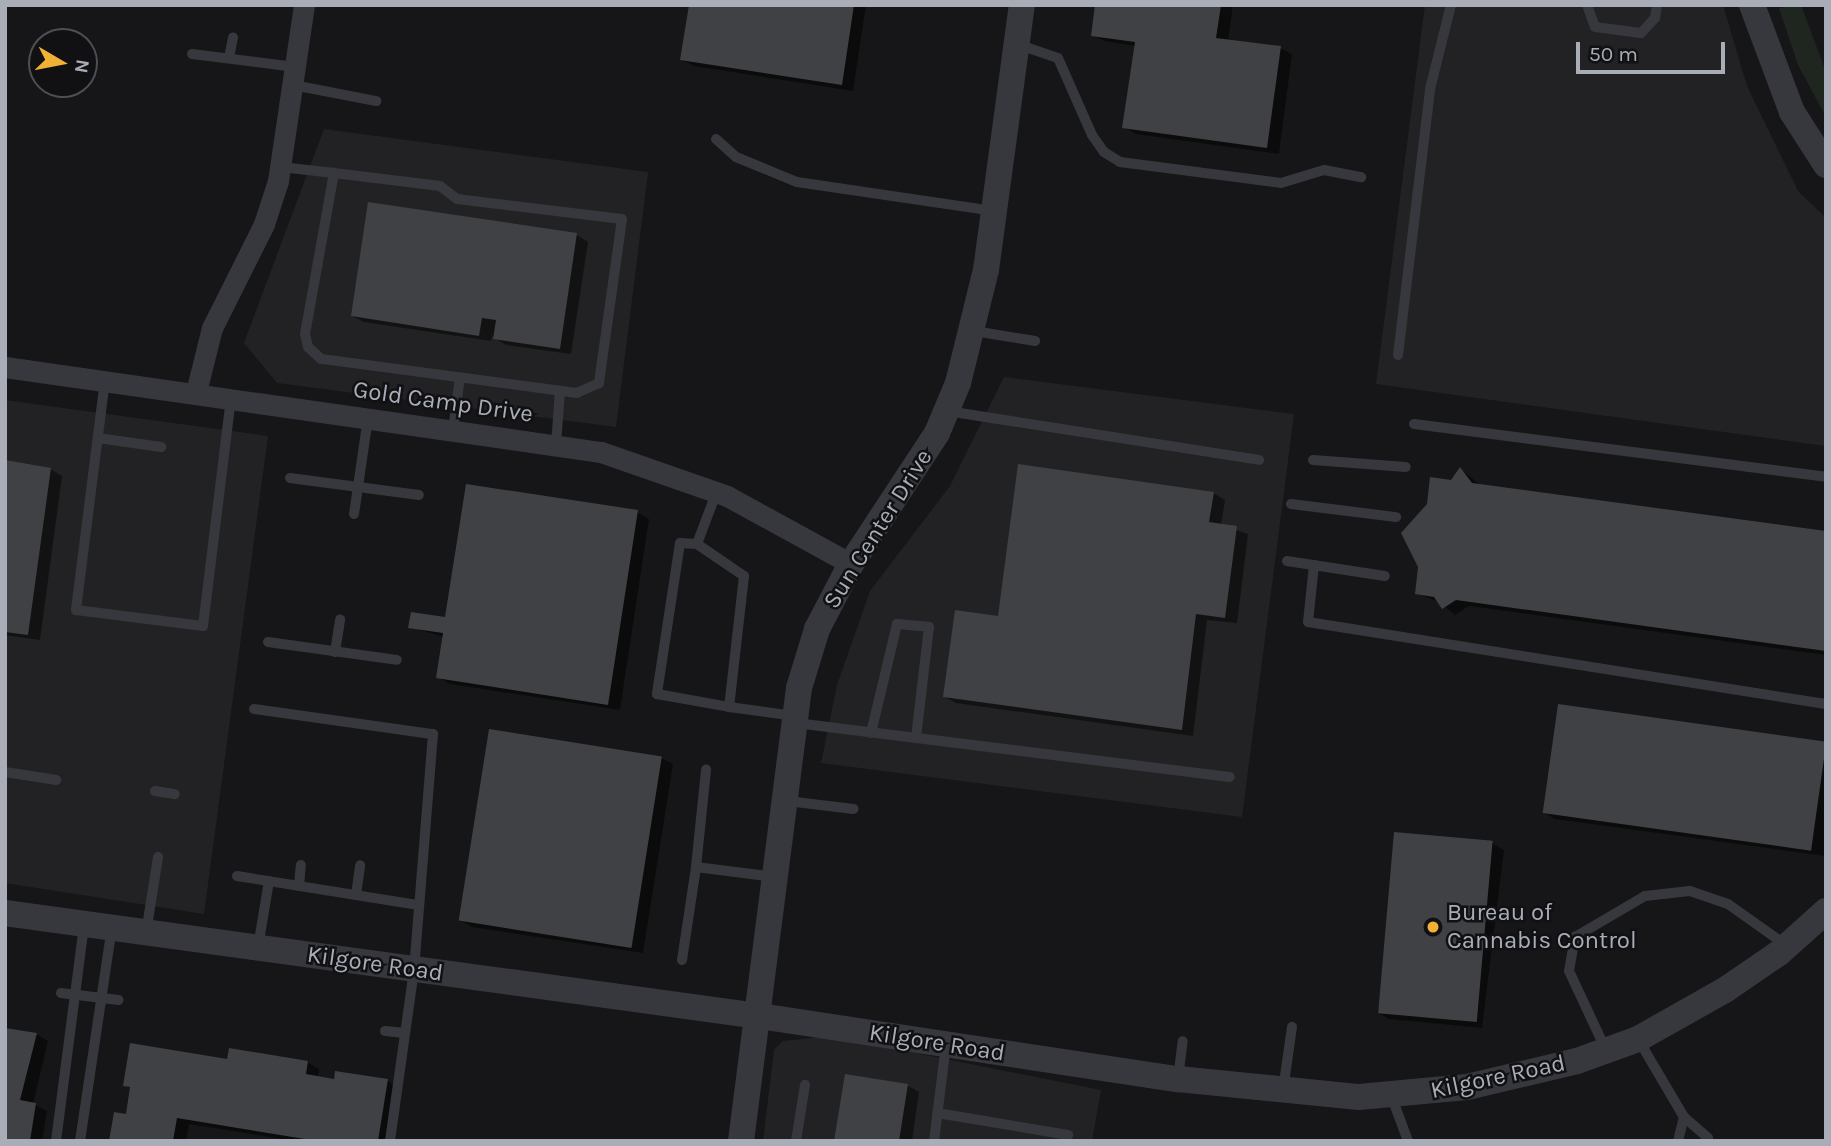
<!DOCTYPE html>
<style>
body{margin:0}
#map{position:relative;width:1831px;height:1146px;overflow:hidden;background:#161618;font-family:Karla,sans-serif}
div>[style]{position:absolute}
.built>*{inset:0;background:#222225}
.green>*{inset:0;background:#1e261f}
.shadow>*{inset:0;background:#0007}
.building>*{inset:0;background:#404145;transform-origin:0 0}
.service>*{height:10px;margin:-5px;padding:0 5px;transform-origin:5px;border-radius:5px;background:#37383d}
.minor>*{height:21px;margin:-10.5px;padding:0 10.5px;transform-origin:10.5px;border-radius:10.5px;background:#37383d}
.tertiary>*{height:26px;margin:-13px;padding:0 13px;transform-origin:13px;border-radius:13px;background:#37383d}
.dots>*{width:19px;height:19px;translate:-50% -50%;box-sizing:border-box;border:4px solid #111113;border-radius:50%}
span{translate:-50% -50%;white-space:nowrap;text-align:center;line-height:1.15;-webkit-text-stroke:5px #111113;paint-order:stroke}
.street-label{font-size:24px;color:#a8adb8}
.poi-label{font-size:24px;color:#a8adb8}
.left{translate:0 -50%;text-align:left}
.frame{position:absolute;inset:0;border:7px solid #a8adb8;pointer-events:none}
.north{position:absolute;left:28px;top:28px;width:70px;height:70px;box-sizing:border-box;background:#111113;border:2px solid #4d4f55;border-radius:50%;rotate:100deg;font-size:19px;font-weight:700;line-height:28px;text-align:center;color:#a8adb8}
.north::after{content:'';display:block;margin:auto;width:24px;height:32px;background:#f2b134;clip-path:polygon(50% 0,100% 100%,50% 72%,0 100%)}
.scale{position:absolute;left:1576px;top:42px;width:149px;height:32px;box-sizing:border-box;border:4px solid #a8adb8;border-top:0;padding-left:9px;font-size:21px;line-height:24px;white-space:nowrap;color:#a8adb8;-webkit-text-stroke:5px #111113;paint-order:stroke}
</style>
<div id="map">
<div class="built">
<div style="clip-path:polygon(1425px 5px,1723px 5px,1747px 86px,1798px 191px,1826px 218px,1826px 446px,1376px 384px)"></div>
<div style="clip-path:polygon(324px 129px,648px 172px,616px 427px,277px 383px,244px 343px)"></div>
<div style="clip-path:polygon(1004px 377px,1294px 414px,1242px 817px,821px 763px,837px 685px,870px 591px,950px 486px)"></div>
<div style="clip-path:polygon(5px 400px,268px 436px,204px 914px,5px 883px)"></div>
<div style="clip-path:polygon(831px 1036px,1101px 1090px,1092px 1141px,763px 1141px,774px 1050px,783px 1041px)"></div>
</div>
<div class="green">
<div style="clip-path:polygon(1801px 5px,1826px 72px,1826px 117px,1798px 65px,1779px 8px)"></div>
</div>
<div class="shadow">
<div style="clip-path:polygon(690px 5px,866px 5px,853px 91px,694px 66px,682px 60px)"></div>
<div style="clip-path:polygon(1097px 5px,1233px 5px,1228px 41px,1280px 48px,1292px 54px,1279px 154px,1136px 134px,1124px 127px,1136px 46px,1104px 41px,1093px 35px)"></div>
<div style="clip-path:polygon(577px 235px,588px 242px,571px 354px,506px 345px,492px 336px,491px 341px,364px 322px,352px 316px)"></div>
<div style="clip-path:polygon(5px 462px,50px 469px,62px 476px,40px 640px,5px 635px)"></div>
<div style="clip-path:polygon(1461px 469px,1480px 485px,1826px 533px,1826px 655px,1469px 606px,1455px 615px,1439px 602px,1416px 593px,1452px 482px)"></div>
<div style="clip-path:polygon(1213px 493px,1225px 500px,1221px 525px,1248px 534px,1237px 623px,1207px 620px,1193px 736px,956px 703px,945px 697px,1000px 618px)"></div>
<div style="clip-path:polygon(637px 512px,649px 519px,620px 710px,450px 684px,438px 677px,444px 637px,410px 627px,447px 619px)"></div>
<div style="clip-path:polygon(1826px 743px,1825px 856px,1555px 819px,1543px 812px)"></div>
<div style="clip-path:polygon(661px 758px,673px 764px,643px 953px,472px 927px,461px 920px)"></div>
<div style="clip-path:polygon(1492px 843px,1504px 850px,1482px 1028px,1389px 1019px,1377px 1012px)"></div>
<div style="clip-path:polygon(36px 1034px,48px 1041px,33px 1104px,47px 1111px,42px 1141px,5px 1141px)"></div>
<div style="clip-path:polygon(228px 1061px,307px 1062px,319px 1069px,318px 1078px,388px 1081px,399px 1088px,391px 1141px,295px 1141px,189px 1124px,186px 1141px,111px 1141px,127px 1116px,132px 1089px,125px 1085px)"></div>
<div style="clip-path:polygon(908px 1086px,919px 1092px,912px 1141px,836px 1141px)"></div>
</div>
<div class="building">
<div style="clip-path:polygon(689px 5px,854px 5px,842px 85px,680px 60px)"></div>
<div style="clip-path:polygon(1095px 5px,1221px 5px,1216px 38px,1281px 46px,1267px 148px,1122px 128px,1135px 42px,1091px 36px)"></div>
<div style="clip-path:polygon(368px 202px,577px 233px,560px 349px,493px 339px,496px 320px,482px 318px,479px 336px,351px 316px)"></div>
<div style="clip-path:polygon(5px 460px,51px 468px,28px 635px,5px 632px)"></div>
<div style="clip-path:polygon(1018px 464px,1214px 492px,1209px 522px,1237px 526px,1225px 618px,1196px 614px,1182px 730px,943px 697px,955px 610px,998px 616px)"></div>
<div style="clip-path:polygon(1460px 467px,1472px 483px,1826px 531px,1826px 651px,1456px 600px,1442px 609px,1434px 597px,1415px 594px,1418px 567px,1401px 533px,1427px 504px,1430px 477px,1451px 480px)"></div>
<div style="clip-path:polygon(466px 484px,638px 510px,608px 705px,436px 678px,443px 633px,408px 628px,411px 612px,445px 617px)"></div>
<div style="left:1558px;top:704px;width:271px;height:110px;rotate:8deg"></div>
<div style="left:489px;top:729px;width:175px;height:194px;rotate:9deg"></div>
<div style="left:1394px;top:832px;width:99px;height:182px;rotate:5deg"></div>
<div style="clip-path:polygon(5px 1028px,37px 1033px,20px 1100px,36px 1103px,30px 1141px,5px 1141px)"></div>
<div style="clip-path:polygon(130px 1043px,227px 1059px,229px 1048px,308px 1061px,306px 1074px,334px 1079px,335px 1071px,388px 1079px,378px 1141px,317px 1141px,177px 1118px,173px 1141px,109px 1141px,114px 1112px,126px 1114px,130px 1087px,123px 1086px)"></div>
<div style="clip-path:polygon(845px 1074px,908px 1084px,899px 1141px,834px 1141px)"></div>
</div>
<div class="service">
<div style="left:1587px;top:5px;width:23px;rotate:70deg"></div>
<div style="left:1595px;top:27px;width:46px;rotate:7.4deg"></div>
<div style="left:1641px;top:33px;width:21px;rotate:-47deg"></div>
<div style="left:1655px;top:18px;width:13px;rotate:-81deg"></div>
<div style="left:1017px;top:44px;width:43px;rotate:18.9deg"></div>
<div style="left:1058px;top:58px;width:84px;rotate:66.2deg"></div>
<div style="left:1092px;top:135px;width:21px;rotate:55deg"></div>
<div style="left:1104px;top:152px;width:19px;rotate:32deg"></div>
<div style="left:1120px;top:162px;width:162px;rotate:7.4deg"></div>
<div style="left:1281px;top:183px;width:45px;rotate:-16.8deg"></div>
<div style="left:1324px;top:170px;width:38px;rotate:11deg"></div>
<div style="left:192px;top:54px;width:104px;rotate:7.2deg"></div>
<div style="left:229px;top:58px;width:21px;rotate:-79deg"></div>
<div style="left:293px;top:85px;width:85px;rotate:10.9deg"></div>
<div style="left:716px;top:139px;width:27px;rotate:42deg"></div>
<div style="left:736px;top:157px;width:66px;rotate:22.3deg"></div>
<div style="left:797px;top:182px;width:198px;rotate:8.4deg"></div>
<div style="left:281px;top:167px;width:53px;rotate:6.5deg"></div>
<div style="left:334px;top:173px;width:107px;rotate:7deg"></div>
<div style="left:440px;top:186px;width:21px;rotate:37deg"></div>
<div style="left:457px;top:199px;width:166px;rotate:6.9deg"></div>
<div style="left:622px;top:219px;width:166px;rotate:98deg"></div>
<div style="left:599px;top:383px;width:24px;rotate:156deg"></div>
<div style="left:577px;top:393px;width:258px;rotate:-172.4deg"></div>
<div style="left:321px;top:359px;width:18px;rotate:-137deg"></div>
<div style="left:308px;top:347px;width:13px;rotate:-103deg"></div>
<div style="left:305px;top:334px;width:164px;rotate:-79.8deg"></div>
<div style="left:974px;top:331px;width:62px;rotate:9.3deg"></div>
<div style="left:1398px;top:355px;width:268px;rotate:-83.1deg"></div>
<div style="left:1430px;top:89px;width:87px;rotate:-76deg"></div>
<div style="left:105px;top:380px;width:232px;rotate:97.2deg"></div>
<div style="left:76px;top:610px;width:128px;rotate:7.2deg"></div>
<div style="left:203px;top:626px;width:231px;rotate:-83deg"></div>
<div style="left:947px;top:411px;width:316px;rotate:8.9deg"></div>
<div style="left:1414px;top:424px;width:415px;rotate:7.3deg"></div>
<div style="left:453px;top:430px;width:53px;rotate:-82.5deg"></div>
<div style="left:98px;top:438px;width:64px;rotate:8.1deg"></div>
<div style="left:556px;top:445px;width:54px;rotate:-85.8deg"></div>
<div style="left:1313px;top:460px;width:93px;rotate:4.3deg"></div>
<div style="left:290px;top:478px;width:130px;rotate:7.5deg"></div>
<div style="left:717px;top:491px;width:57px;rotate:110.7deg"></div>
<div style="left:697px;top:544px;width:57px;rotate:34.2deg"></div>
<div style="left:744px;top:576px;width:132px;rotate:96.5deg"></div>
<div style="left:729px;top:707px;width:67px;rotate:7.8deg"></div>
<div style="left:1291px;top:504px;width:106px;rotate:7.1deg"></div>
<div style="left:354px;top:514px;width:97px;rotate:-81.7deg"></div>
<div style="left:697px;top:544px;width:17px;rotate:-177deg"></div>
<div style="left:680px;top:543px;width:153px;rotate:98.7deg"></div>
<div style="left:657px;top:694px;width:73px;rotate:10.2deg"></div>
<div style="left:1287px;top:561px;width:99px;rotate:8.7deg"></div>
<div style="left:1314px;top:565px;width:57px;rotate:96deg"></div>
<div style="left:1308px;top:622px;width:524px;rotate:9deg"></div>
<div style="left:268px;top:642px;width:130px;rotate:7.9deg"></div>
<div style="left:335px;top:652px;width:33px;rotate:-81deg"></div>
<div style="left:254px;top:709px;width:181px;rotate:8deg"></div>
<div style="left:433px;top:734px;width:237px;rotate:94.6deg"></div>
<div style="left:414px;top:970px;width:173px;rotate:98deg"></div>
<div style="left:796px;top:723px;width:437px;rotate:7.1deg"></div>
<div style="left:871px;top:733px;width:112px;rotate:-76.6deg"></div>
<div style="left:897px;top:624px;width:32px;rotate:5deg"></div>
<div style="left:929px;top:627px;width:112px;rotate:96.7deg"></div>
<div style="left:5px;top:772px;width:52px;rotate:8.9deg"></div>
<div style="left:155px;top:791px;width:20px;rotate:9deg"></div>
<div style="left:787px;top:801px;width:67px;rotate:6.8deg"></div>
<div style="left:696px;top:867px;width:98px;rotate:-84.1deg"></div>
<div style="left:237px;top:876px;width:184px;rotate:9.1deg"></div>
<div style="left:299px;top:886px;width:21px;rotate:-85deg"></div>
<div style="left:356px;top:895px;width:30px;rotate:-82deg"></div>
<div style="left:146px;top:933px;width:77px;rotate:-81deg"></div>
<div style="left:258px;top:947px;width:67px;rotate:-80.5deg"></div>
<div style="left:682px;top:960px;width:94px;rotate:-81.4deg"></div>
<div style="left:696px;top:867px;width:80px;rotate:7.2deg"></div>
<div style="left:61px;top:993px;width:58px;rotate:6.9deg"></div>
<div style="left:385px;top:1031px;width:20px;rotate:6deg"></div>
<div style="left:1638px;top:1039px;width:91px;rotate:59.5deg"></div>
<div style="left:1684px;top:1117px;width:32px;rotate:41deg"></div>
<div style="left:1606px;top:1050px;width:87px;rotate:-115.1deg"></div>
<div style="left:1569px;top:971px;width:35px;rotate:-80deg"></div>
<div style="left:1575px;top:937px;width:81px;rotate:-30.4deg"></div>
<div style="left:1645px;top:896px;width:45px;rotate:-6.3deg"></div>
<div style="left:1690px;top:891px;width:40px;rotate:18.9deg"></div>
<div style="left:1728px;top:904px;width:72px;rotate:35.4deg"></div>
<div style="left:1178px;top:1079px;width:38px;rotate:-83deg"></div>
<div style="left:1283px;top:1090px;width:64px;rotate:-81.9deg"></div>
<div style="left:1391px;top:1095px;width:49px;rotate:69.7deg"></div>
<div style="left:937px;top:1113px;width:133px;rotate:9.5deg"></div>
<div style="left:56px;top:1141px;width:219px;rotate:-82.6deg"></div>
<div style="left:80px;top:1141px;width:215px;rotate:-81.5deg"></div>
<div style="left:796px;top:1141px;width:57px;rotate:-80.9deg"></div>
<div style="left:934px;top:1141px;width:98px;rotate:-82.9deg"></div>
<div style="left:1678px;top:1141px;width:25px;rotate:-76deg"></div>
</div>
<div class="minor">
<div style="left:5px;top:367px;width:602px;rotate:8.12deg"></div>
<div style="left:601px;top:452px;width:133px;rotate:19.2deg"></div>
<div style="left:727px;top:496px;width:141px;rotate:28.7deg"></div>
<div style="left:196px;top:392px;width:66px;rotate:-76deg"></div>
<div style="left:212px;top:328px;width:116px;rotate:-63.4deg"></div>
<div style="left:264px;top:224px;width:45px;rotate:-72deg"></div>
<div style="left:278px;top:181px;width:178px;rotate:-81.6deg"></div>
</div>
<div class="tertiary">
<div style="left:1752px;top:5px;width:114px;rotate:69.5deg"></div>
<div style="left:1792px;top:112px;width:63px;rotate:57.3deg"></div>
<div style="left:5px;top:913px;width:761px;rotate:7.78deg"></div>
<div style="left:759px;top:1016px;width:424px;rotate:8.6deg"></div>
<div style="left:1178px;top:1079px;width:182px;rotate:5.7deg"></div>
<div style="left:1359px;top:1097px;width:108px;rotate:-5.3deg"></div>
<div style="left:1467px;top:1087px;width:113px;rotate:-13.3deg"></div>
<div style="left:1577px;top:1061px;width:65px;rotate:-19.8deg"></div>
<div style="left:1638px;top:1039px;width:100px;rotate:-29.4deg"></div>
<div style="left:1725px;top:990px;width:65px;rotate:-34.4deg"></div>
<div style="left:1779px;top:953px;width:63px;rotate:-41.8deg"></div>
<div style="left:741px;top:1141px;width:457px;rotate:-82.7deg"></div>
<div style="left:799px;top:688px;width:62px;rotate:-73deg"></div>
<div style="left:817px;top:629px;width:73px;rotate:-62.4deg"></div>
<div style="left:851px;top:564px;width:157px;rotate:-56.7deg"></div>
<div style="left:937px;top:433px;width:54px;rotate:-67.2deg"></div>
<div style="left:958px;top:383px;width:116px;rotate:-76.1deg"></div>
<div style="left:986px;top:270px;width:267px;rotate:-82.3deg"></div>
</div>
<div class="dots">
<div style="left:1433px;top:927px;background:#f2b134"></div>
</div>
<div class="street-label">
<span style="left:443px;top:402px;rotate:8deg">Gold Camp Drive</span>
<span style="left:878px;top:529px;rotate:-58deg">Sun Center Drive</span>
<span style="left:375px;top:964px;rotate:8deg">Kilgore Road</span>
<span style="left:937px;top:1043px;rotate:9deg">Kilgore Road</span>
<span style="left:1498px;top:1077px;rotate:-12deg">Kilgore Road</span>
</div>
<div class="poi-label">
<span class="left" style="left:1447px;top:927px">Bureau of<br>Cannabis Control</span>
</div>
<div class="frame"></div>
<div class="north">N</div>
<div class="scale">50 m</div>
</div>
